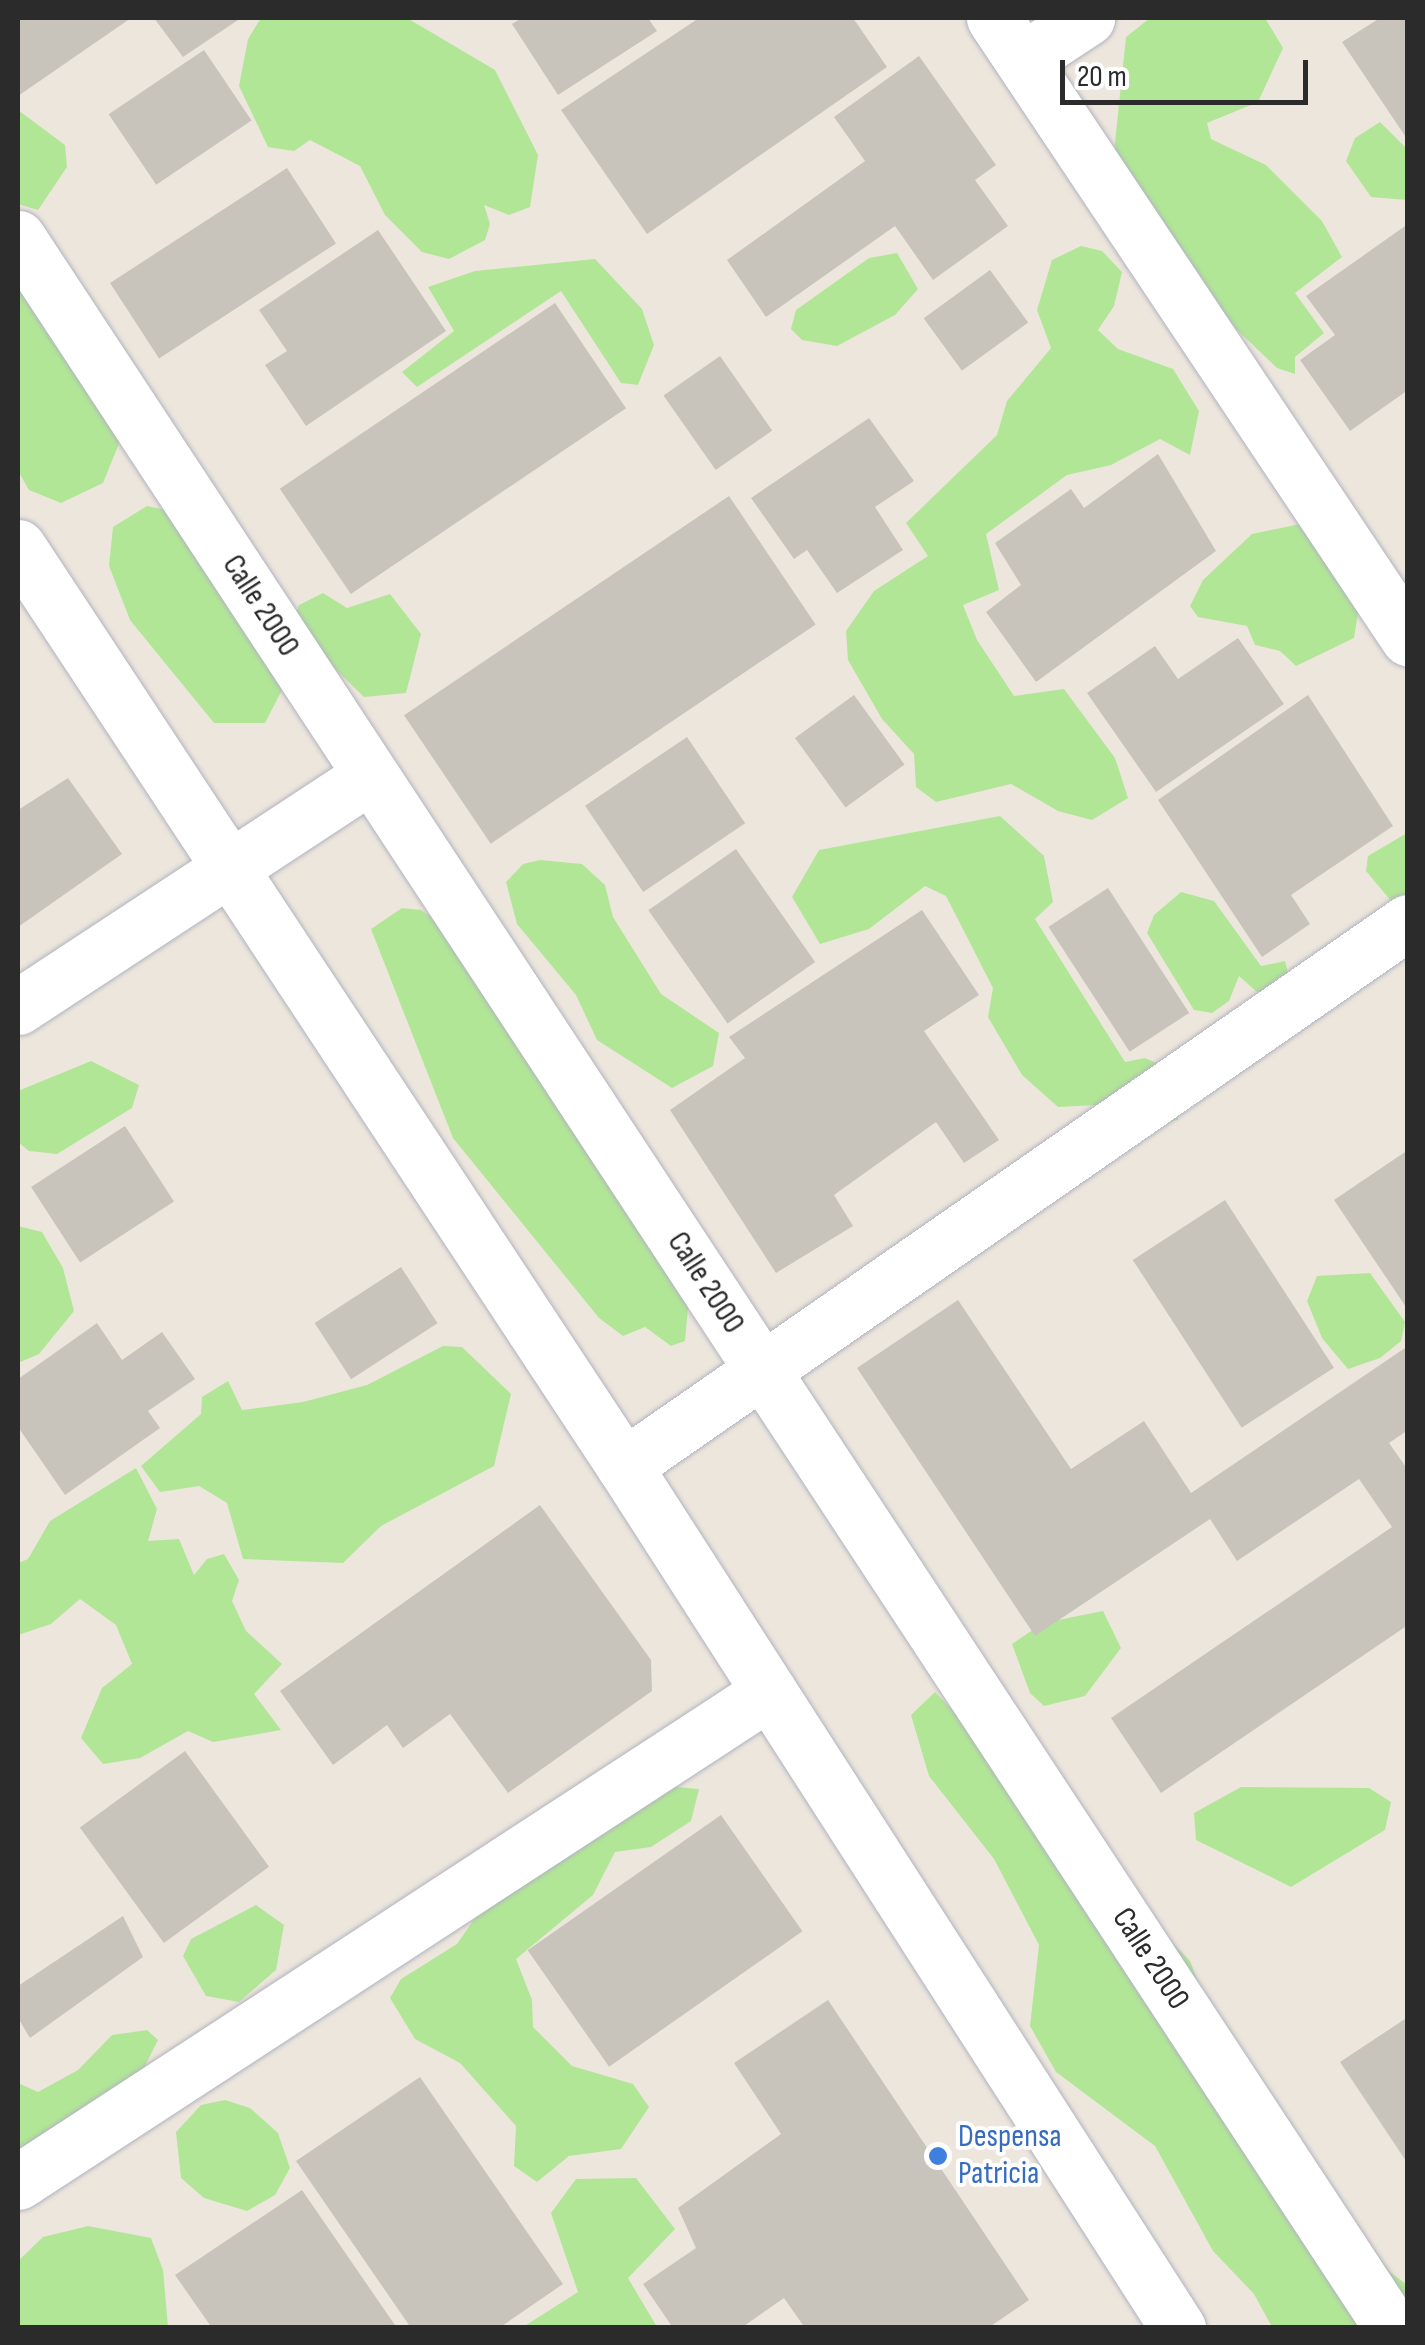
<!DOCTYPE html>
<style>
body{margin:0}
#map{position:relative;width:1425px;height:2345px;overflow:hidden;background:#ede6dd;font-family:"Sofia Sans Condensed",sans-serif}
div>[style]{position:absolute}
.green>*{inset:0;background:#b2e697}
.building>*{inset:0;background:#c9c4bb;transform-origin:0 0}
.roads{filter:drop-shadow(0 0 2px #b1b3bf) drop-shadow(0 0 2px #b1b3bf)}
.minor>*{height:55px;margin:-27.5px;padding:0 27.5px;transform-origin:27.5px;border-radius:27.5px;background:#fff}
.tertiary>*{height:55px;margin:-27.5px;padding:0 27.5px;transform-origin:27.5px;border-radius:27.5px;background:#fff}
.dots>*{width:28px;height:28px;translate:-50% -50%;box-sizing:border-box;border:5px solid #fff;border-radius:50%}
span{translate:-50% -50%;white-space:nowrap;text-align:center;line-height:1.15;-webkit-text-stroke:8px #fff;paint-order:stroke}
.street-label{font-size:32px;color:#2b2b2b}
.shop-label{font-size:32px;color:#366cbe}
.left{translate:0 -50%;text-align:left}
.frame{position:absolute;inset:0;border:20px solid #2b2b2b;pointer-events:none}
.scale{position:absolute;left:1060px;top:60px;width:248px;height:45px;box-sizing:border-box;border:5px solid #2b2b2b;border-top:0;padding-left:12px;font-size:30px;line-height:35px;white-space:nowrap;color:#2b2b2b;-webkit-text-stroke:8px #fff;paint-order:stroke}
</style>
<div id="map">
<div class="green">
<div style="clip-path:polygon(261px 18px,407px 18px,495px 70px,538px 155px,530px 207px,509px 215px,484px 205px,490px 224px,485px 240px,449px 259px,422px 252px,385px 215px,360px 166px,310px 140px,294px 151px,268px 147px,239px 86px,248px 39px)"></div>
<div style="clip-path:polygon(1150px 18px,1265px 18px,1283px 48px,1258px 102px,1207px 123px,1211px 139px,1266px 165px,1322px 221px,1342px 257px,1295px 293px,1324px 333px,1295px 357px,1295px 374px,1277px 368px,1235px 328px,1113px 162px,1126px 37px)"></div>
<div style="clip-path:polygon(18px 110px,65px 145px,67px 167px,38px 210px,18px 204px)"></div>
<div style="clip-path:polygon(1380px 122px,1407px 149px,1407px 200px,1371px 197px,1346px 161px,1355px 138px)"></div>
<div style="clip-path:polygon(1081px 246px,1102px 251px,1122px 272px,1114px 306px,1098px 330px,1118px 349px,1173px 369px,1199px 411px,1190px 455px,1160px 439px,1111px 465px,1067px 475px,986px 534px,999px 590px,963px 605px,977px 640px,1014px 696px,1064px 689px,1115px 758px,1128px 798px,1092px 820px,1058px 811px,1011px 784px,936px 802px,916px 787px,914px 754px,882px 719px,848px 660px,846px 631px,874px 591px,928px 556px,906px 523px,997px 435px,1007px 401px,1051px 348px,1037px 310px,1052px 260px)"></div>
<div style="clip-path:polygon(18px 249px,125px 429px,103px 483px,61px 503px,29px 490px,18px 471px)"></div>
<div style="clip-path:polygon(897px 253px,918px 289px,895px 315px,837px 346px,802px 340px,791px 329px,796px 310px,869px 258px)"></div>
<div style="clip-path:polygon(595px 259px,642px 309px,654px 345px,638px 385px,621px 383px,561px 291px,417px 387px,402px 372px,454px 331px,428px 287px,475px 271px)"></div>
<div style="clip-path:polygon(147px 506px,176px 512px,284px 686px,265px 723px,214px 723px,130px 620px,109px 566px,113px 527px)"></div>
<div style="clip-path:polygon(1300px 524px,1362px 587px,1354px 638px,1296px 666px,1280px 651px,1255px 645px,1247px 626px,1198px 617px,1190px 606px,1203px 580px,1252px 534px)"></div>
<div style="clip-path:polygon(323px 593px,347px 608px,390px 594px,421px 634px,406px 693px,364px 697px,291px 626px,299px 605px)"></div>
<div style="clip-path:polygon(1000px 816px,1044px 856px,1053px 902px,1035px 919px,1125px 1062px,1145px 1058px,1168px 1068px,1178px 1120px,1154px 1123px,1116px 1104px,1058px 1107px,1022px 1075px,988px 1017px,993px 988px,946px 896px,925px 886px,869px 929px,820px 944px,792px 897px,819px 850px)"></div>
<div style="clip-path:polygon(1407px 833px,1407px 909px,1397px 908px,1366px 871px,1368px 856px)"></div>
<div style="clip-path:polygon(540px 860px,582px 864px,605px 885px,613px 917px,661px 994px,719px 1033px,713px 1066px,672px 1088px,597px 1040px,576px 995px,517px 924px,506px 882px,523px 864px)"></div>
<div style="clip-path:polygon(1181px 892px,1214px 901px,1261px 966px,1285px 961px,1289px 977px,1278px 990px,1257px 992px,1239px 976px,1229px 1001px,1212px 1013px,1194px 1010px,1147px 933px,1154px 915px)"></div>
<div style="clip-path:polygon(402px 908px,421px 910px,466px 941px,690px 1285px,685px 1341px,671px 1346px,645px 1327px,623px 1336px,599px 1318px,453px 1138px,371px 929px)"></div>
<div style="clip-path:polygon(91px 1061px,139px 1085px,132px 1108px,57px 1154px,29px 1151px,18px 1142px,18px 1091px)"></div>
<div style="clip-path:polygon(18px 1226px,42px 1232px,63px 1268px,74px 1311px,39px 1354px,18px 1363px)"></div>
<div style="clip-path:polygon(1370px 1273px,1405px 1322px,1401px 1341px,1380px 1358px,1348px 1369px,1322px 1338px,1307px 1301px,1317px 1276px)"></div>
<div style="clip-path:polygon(443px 1346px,462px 1347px,511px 1394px,494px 1466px,381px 1526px,343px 1563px,243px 1559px,227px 1503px,199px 1486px,160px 1492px,141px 1466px,201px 1414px,202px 1397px,228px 1381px,242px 1410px,303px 1402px,367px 1385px)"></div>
<div style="clip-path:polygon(136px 1468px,157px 1509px,148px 1541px,179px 1539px,194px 1575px,207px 1559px,224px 1554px,239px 1580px,232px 1601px,246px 1631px,282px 1664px,254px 1694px,281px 1730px,213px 1742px,188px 1731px,140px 1758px,103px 1764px,81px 1738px,102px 1688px,132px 1664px,116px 1625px,80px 1599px,51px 1624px,18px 1635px,18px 1563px,28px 1559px,50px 1521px)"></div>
<div style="clip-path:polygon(1103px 1611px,1121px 1648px,1085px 1696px,1044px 1706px,1030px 1693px,1012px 1644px,1043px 1623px)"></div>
<div style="clip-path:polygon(935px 1692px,1190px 1961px,1204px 1997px,1349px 2215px,1390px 2272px,1407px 2285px,1407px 2327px,1272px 2327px,1254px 2294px,1213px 2251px,1155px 2146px,1056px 2072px,1030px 2026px,1039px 1945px,994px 1859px,929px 1776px,911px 1715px)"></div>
<div style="clip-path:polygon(643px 1784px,699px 1789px,691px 1821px,651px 1847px,615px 1852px,593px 1895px,516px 1959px,532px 2000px,533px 2027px,572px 2066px,633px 2084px,649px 2107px,621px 2149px,569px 2156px,537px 2182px,514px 2166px,516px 2126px,460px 2063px,415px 2039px,390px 1998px,401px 1979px,457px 1944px,493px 1892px)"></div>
<div style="clip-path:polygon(1241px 1787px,1369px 1788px,1391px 1802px,1385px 1830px,1291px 1887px,1196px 1840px,1194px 1813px)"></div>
<div style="clip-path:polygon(256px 1905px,284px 1925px,276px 1970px,239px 2002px,206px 1996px,183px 1956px,191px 1939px)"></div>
<div style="clip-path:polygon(147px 2030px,158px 2040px,137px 2082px,18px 2181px,18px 2083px,38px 2092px,78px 2070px,112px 2035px)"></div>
<div style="clip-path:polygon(225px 2100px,250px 2108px,278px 2133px,290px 2168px,275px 2195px,247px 2211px,204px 2198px,181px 2178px,176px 2132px,201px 2105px)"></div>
<div style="clip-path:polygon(636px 2178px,675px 2229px,628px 2278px,657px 2327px,523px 2327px,578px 2292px,551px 2213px,576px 2179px)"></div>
<div style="clip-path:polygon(88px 2226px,151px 2238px,163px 2270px,168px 2327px,18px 2327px,18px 2261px,43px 2237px)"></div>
</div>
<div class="building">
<div style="clip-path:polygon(18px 18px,131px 18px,18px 96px)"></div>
<div style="clip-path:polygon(154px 18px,241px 18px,183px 57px)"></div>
<div style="clip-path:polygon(522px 18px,648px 18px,657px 31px,558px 95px,512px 24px)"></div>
<div style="clip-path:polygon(699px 18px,853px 18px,887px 67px,647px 234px,561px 110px)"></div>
<div style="clip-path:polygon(1380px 18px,1408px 18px,1405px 136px,1342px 42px)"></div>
<div style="left:204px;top:50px;width:85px;height:115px;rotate:56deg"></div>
<div style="clip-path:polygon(919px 56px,996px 165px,975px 180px,1008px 226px,933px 280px,895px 226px,766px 317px,727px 260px,865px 161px,834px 117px)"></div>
<div style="left:287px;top:168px;width:90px;height:211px;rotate:57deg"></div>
<div style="clip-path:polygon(1408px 224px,1408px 390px,1350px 431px,1300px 360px,1335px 335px,1306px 296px)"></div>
<div style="clip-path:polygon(378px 230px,446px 331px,306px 426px,265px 365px,287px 351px,259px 310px)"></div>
<div style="left:990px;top:270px;width:65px;height:82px;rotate:54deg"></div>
<div style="left:555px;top:303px;width:127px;height:332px;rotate:56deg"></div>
<div style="left:720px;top:356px;width:91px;height:69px;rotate:55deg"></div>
<div style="clip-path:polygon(869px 418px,914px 481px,875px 507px,903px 550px,837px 593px,807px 550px,794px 559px,751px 498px)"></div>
<div style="clip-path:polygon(1158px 454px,1216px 551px,1036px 682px,986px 612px,1021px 585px,995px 543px,1071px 489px,1084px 508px)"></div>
<div style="left:729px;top:496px;width:155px;height:392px;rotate:56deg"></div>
<div style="clip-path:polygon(1238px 638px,1284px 704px,1156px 792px,1087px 693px,1155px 646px,1178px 679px)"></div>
<div style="left:854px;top:695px;width:86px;height:73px;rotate:54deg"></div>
<div style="clip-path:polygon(1308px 695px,1393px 826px,1291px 895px,1310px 924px,1262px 957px,1158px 800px)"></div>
<div style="left:687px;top:737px;width:104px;height:123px;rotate:56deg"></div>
<div style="clip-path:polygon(68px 778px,122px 854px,18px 927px,18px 810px)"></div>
<div style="left:736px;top:849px;width:138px;height:107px;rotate:55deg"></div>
<div style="left:1108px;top:888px;width:149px;height:71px;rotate:57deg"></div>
<div style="clip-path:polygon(922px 910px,979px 995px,924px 1031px,999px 1140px,964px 1163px,936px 1122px,834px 1195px,853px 1226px,776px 1273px,670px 1110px,745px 1058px,729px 1037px)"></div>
<div style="left:125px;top:1126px;width:90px;height:112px;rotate:57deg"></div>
<div style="clip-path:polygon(1408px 1150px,1408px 1310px,1334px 1200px)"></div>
<div style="left:1225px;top:1200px;width:200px;height:110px;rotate:57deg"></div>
<div style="left:401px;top:1267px;width:67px;height:103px;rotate:57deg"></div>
<div style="clip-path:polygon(958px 1300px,1071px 1469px,1144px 1421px,1191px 1493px,1408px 1346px,1408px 1430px,1389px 1443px,1408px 1470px,1408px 1625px,1161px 1793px,1111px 1718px,1392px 1527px,1359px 1479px,1237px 1561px,1210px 1519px,1035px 1636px,857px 1368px)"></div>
<div style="clip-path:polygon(97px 1323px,122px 1360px,162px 1332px,195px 1379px,148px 1411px,160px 1428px,65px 1495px,18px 1427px,18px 1379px)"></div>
<div style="clip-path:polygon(540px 1505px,651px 1660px,652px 1691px,508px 1793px,450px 1714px,403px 1748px,387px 1725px,333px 1765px,280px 1691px)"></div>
<div style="left:185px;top:1751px;width:143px;height:130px;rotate:54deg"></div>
<div style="left:721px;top:1815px;width:142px;height:236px;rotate:55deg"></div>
<div style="clip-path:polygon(123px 1916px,143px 1957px,30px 2038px,18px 2018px,18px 1986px)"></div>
<div style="clip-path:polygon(828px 2000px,1029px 2300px,988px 2328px,805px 2328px,784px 2298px,741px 2328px,673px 2328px,643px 2284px,696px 2248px,678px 2208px,781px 2134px,734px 2063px)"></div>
<div style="clip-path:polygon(1408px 2017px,1408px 2164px,1340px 2062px)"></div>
<div style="clip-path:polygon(420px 2077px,563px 2284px,499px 2328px,411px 2328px,296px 2161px)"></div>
<div style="clip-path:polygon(302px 2190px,397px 2328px,212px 2328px,175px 2275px)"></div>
</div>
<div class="roads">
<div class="minor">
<div style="left:994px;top:18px;width:746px;rotate:56.27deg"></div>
<div style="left:1023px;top:60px;width:77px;rotate:-33.3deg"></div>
<div style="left:18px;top:1007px;width:422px;rotate:-33.3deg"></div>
<div style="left:624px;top:1466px;width:954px;rotate:-34.76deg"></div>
<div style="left:18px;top:2182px;width:897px;rotate:-33.12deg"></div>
</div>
<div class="tertiary">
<div style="left:18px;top:238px;width:2501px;rotate:56.68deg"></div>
<div style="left:18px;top:547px;width:1101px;rotate:56.6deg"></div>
<div style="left:624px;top:1466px;width:1025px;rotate:57.27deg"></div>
</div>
</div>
<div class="dots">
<div style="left:938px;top:2156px;background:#3f7fe0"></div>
</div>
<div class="street-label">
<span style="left:260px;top:606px;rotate:57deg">Calle 2000</span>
<span style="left:705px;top:1283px;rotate:57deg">Calle 2000</span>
<span style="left:1150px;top:1959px;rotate:57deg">Calle 2000</span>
</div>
<div class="shop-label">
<span class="left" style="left:958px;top:2156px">Despensa<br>Patricia</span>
</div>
<div class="frame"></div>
<div class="scale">20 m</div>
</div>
